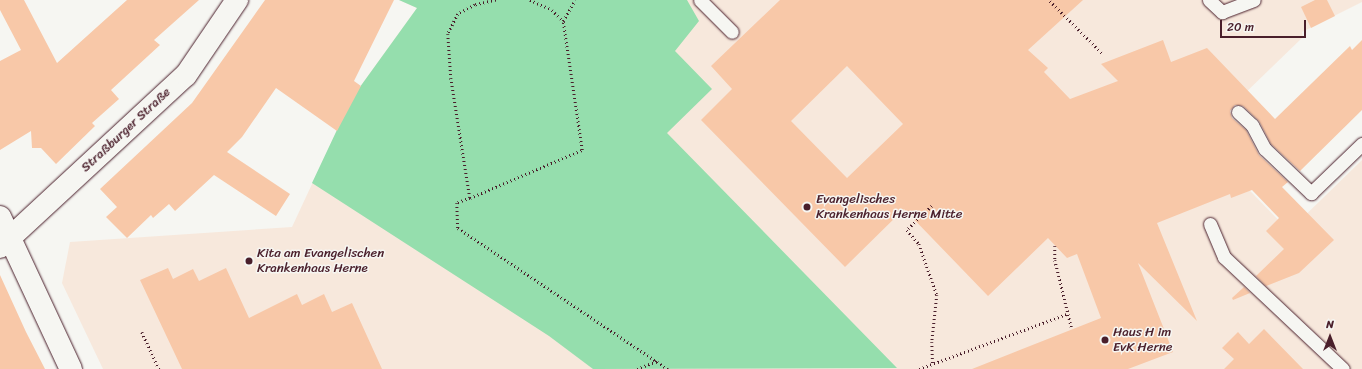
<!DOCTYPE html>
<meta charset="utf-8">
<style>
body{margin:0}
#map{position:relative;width:1362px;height:369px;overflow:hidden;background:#f6f6f2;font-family:Sriracha,sans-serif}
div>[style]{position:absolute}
.built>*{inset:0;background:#f7e8dc}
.green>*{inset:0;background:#95dead}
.building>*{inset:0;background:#f8c8a8}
.path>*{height:2.5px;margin-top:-1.25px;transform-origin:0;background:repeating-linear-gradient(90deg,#4a1f2b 0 1px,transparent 0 4px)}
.roads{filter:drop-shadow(0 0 1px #4a1f2b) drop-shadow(0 0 1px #4a1f2b)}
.service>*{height:13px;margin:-6.5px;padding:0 6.5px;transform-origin:6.5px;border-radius:6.5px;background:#f6f6f2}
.minor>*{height:22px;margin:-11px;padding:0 11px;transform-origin:11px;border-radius:11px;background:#f6f6f2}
.dots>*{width:11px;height:11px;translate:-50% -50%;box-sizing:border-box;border:2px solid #f6f6f2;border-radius:50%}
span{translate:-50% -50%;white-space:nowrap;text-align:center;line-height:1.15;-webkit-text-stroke:3px #f6f6f2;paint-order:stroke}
.street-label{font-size:13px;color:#4a1f2b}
.poi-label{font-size:13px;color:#4a1f2b}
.left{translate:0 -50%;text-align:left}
.north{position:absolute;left:1310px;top:317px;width:40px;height:40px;-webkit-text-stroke:3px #f6f6f2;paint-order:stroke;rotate:0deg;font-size:11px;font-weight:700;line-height:16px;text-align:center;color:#4a1f2b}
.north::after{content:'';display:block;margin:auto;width:14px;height:18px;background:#4a1f2b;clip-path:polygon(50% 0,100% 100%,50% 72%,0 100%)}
.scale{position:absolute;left:1220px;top:20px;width:86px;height:18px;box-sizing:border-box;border:2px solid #4a1f2b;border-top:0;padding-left:5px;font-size:12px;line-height:14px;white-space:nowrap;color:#4a1f2b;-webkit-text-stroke:3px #f6f6f2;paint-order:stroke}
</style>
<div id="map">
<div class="built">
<div style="clip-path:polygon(399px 0,1362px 0,1362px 2px,1302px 32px,1303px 37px,1204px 133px,1219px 159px,1289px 231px,1362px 160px,1362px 369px,103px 369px,62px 283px,70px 242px,292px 227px,352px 98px,417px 8px)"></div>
</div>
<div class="green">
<div style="clip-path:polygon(399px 0,687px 0,699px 21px,675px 51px,712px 89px,667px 133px,897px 368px,593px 369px,549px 336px,312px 183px,352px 98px,417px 8px)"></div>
</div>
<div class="building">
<div style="clip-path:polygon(0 0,24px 0,57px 63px,127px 0,199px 0,154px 40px,160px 45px,111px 90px,119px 99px,92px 123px,95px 126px,56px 164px,41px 148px,32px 148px,31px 131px,0 150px,0 61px,21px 50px,0 10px)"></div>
<div style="clip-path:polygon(265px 0,394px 0,354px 81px,361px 86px,337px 131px,276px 88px,242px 137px,227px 152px,290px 194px,276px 216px,214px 175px,175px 211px,169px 204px,153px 218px,151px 215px,127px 238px,106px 217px,117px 207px,100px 189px,192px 103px)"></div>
<div style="clip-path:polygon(evenodd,780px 0,1083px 0,1028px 50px,1048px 68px,1044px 72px,1070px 99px,1118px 81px,1101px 64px,1163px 40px,1171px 62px,1207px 48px,1275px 119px,1350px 46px,1352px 50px,1362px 40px,1362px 110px,1300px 171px,1271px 144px,1259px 121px,1243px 106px,1235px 105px,1230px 111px,1232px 118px,1246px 130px,1259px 155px,1288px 182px,1282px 187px,1334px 240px,1299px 273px,1266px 286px,1256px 276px,1284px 249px,1266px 231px,1279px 218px,1252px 190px,1231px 198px,1230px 194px,1157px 223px,1197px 321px,1138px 263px,1173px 352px,1128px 369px,972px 369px,1101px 318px,1077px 254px,1067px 258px,1048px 238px,988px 296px,904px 209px,845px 267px,701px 120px,732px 89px,711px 66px,780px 0,847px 66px,903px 124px,847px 178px,791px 121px,847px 66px)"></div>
<div style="clip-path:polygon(1315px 0,1327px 0,1335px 16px,1311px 28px,1301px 7px)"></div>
<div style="clip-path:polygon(168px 268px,173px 279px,193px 269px,199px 281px,226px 268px,249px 318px,297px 294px,302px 305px,324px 294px,332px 312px,352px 303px,382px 369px,182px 369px,140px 280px)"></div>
<div style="clip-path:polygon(0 275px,26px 332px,45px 369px,0 369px)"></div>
<div style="clip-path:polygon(1244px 287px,1250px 293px,1233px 300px,1232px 298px)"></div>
<div style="clip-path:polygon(1264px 329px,1303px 369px,1224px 369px,1234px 359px,1222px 348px,1238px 332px,1249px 344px)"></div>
</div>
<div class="path">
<div style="left:496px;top:0;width:22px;rotate:167deg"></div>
<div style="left:475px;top:5px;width:19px;rotate:152deg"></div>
<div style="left:458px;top:14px;width:22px;rotate:117deg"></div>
<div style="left:448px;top:34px;width:44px;rotate:86.1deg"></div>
<div style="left:451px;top:78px;width:121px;rotate:81deg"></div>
<div style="left:470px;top:198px;width:14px;rotate:159deg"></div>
<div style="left:457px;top:203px;width:25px;rotate:88deg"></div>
<div style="left:458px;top:228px;width:253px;rotate:33.9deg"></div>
<div style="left:530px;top:0;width:24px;rotate:24deg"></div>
<div style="left:552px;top:10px;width:16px;rotate:45deg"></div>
<div style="left:563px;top:21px;width:24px;rotate:-60deg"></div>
<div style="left:1050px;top:1px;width:74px;rotate:45deg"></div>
<div style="left:470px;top:198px;width:122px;rotate:-23.2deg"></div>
<div style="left:582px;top:150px;width:130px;rotate:-98.4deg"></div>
<div style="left:932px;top:206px;width:35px;rotate:136deg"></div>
<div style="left:907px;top:230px;width:18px;rotate:49deg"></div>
<div style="left:919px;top:244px;width:54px;rotate:70.6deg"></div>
<div style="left:937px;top:295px;width:47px;rotate:96.1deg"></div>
<div style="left:932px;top:342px;width:23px;rotate:88deg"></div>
<div style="left:1055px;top:246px;width:14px;rotate:90deg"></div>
<div style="left:1055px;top:260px;width:71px;rotate:76.2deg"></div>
<div style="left:142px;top:332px;width:41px;rotate:65.3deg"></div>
<div style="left:637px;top:369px;width:22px;rotate:-22deg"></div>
<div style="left:919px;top:369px;width:158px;rotate:-20.4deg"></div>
</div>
<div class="roads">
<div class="service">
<div style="left:700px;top:0;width:45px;rotate:45deg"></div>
<div style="left:1209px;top:0;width:18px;rotate:43deg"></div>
<div style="left:1222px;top:12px;width:34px;rotate:-21deg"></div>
<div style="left:1238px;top:112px;width:19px;rotate:43deg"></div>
<div style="left:1252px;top:125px;width:27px;rotate:62deg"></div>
<div style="left:1265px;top:149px;width:64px;rotate:43.7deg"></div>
<div style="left:1311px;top:193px;width:71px;rotate:-43.9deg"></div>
<div style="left:1210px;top:224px;width:36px;rotate:67deg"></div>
<div style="left:1224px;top:257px;width:163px;rotate:43.3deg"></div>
</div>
<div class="minor">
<div style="left:0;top:217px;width:168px;rotate:65deg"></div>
<div style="left:0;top:247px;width:253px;rotate:-42.8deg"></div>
<div style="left:186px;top:75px;width:91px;rotate:-55.8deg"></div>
</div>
</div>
<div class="dots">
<div style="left:807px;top:207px;background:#4a1f2b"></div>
<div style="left:249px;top:261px;background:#4a1f2b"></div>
<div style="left:1105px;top:340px;background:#4a1f2b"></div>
</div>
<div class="street-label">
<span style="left:126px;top:130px;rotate:-43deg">Straßburger Straße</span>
</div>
<div class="poi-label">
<span class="left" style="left:816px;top:207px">Evangelisches<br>Krankenhaus Herne Mitte</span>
<span class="left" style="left:257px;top:261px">Kita am Evangelischen<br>Krankenhaus Herne</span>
<span class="left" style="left:1113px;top:340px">Haus H im<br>EvK Herne</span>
</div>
<div class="north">N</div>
<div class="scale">20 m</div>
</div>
